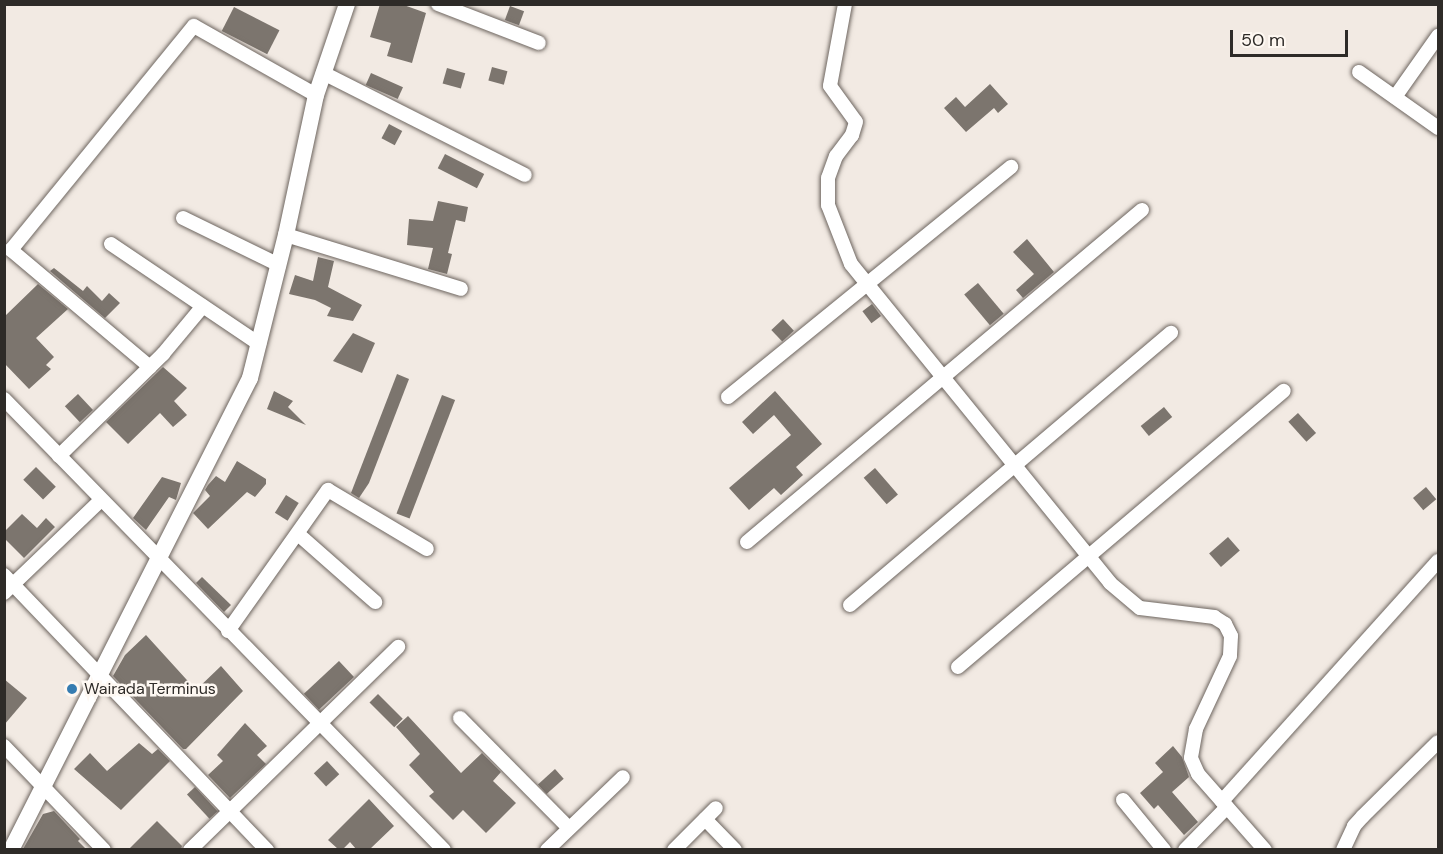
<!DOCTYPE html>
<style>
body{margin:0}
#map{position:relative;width:1443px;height:854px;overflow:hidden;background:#f2eae3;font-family:"DM Sans",sans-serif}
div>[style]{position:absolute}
.building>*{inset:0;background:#7c756e;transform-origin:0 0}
.roads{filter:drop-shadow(0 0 2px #6d655f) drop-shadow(0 0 2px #6d655f)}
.minor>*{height:14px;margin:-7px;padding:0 7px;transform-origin:7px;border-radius:7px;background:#fff}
.tertiary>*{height:16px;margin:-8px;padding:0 8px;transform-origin:8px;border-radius:8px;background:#fff}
.dots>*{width:16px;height:16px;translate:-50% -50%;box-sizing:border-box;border:3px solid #fef8f2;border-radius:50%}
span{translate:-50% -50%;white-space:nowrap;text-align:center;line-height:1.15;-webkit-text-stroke:5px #fef8f2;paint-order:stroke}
.poi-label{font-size:16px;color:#2e2b28}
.left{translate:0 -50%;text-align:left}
.frame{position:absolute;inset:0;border:6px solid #2e2b28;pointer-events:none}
.scale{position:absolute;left:1230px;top:30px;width:118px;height:27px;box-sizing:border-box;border:3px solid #2e2b28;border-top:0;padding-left:8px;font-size:18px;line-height:21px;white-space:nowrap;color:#2e2b28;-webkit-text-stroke:4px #fef8f2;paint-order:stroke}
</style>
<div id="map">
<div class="building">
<div style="clip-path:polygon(380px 4px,401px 4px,426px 13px,412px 63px,387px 56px,391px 43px,370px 37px)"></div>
<div style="left:510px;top:6px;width:15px;height:15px;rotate:20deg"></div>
<div style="left:234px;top:7px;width:51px;height:27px;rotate:27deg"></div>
<div style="left:492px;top:67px;width:16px;height:14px;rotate:15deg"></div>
<div style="left:447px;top:68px;width:19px;height:16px;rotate:16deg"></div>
<div style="left:371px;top:73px;width:35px;height:13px;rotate:24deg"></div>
<div style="clip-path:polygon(990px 84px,1008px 104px,998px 113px,994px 108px,966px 132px,944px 108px,956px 97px,965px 107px)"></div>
<div style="left:389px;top:124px;width:15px;height:16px;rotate:28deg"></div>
<div style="left:445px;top:154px;width:44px;height:16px;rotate:27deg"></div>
<div style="clip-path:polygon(438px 201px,468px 207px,465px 222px,456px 220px,448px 253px,452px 254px,447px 274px,428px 269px,433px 248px,407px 245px,409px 219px,433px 221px)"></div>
<div style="clip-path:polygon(1027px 239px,1054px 272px,1023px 298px,1016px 290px,1034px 274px,1013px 252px)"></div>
<div style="clip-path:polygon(318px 257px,334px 261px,328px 287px,362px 305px,353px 321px,327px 316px,331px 308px,315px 300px,289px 294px,295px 275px,313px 281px)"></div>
<div style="clip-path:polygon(54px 268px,83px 291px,87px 286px,102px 301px,109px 293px,120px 303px,105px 318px,50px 271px)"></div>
<div style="left:978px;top:283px;width:40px;height:18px;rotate:50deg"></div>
<div style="clip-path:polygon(38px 284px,68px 309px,36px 338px,54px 357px,46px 365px,51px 369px,29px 389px,4px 363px,4px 317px)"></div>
<div style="left:872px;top:304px;width:15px;height:12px;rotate:53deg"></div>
<div style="left:783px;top:319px;width:16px;height:16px;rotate:47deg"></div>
<div style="clip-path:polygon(353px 333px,375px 343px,362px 373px,333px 361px)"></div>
<div style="clip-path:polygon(163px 367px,187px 388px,174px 401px,187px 415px,173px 427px,160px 413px,128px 444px,106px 422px)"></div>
<div style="clip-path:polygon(397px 374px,409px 379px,369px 483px,359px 498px,351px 493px)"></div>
<div style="clip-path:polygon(274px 391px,293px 401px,288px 407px,306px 425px,267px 409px)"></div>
<div style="clip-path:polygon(775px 391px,822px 444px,796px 467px,803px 475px,781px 495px,774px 488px,749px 510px,729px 488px,791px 435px,774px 415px,753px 434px,742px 422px)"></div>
<div style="left:78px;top:394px;width:22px;height:18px;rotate:47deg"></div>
<div style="left:442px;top:395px;width:14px;height:127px;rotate:21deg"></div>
<div style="left:1164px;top:407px;width:13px;height:30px;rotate:51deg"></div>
<div style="left:1298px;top:413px;width:27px;height:13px;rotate:48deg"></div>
<div style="clip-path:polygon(237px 461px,266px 479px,266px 484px,255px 497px,247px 492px,208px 529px,193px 513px,210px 496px,205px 490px,208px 485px,216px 476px,225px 482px)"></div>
<div style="left:36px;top:467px;width:28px;height:18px;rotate:45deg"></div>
<div style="left:875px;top:468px;width:35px;height:15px;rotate:49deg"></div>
<div style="clip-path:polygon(162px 477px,181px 483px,176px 500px,169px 497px,146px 530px,133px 518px)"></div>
<div style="left:1426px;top:487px;width:16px;height:17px;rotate:50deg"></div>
<div style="left:286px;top:495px;width:15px;height:21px;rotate:32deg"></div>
<div style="clip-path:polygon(22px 514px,37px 528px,46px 518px,55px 527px,24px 558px,4px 538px,4px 532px)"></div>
<div style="left:1228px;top:537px;width:18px;height:25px;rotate:49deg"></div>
<div style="clip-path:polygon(202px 577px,231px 605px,224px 612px,196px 583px)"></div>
<div style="clip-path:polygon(146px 635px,196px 690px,221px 666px,243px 691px,186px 749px,183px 749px,113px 676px,125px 655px)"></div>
<div style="left:339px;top:661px;width:22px;height:48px;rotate:47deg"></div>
<div style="clip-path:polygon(4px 679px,27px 698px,4px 725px)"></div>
<div style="left:378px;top:694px;width:35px;height:12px;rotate:45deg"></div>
<div style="clip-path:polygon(408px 716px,461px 773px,482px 753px,501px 772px,493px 781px,516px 803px,486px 833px,463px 810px,453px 820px,429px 796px,434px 792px,409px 765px,420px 754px,396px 727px)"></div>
<div style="clip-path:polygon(245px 723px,267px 746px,257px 755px,266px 764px,230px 798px,208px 775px,223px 761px,217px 755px)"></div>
<div style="clip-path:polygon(139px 743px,152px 754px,158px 749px,170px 761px,121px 810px,74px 769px,90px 753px,107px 771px)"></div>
<div style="clip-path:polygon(1173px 746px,1182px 757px,1189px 777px,1172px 792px,1198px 822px,1184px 835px,1158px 805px,1154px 809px,1140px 793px,1163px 772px,1155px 763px)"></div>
<div style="left:327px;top:761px;width:18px;height:18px;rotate:47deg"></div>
<div style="left:555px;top:769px;width:13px;height:23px;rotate:48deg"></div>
<div style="left:195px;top:787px;width:33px;height:11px;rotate:47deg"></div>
<div style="clip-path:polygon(369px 799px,394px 826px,370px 849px,356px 849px,350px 842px,343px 849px,338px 849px,328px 840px)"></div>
<div style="clip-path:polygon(54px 811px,80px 839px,78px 841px,86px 849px,23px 849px,43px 814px)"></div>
<div style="clip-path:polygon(157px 821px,182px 846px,181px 849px,129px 849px)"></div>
</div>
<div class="roads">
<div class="minor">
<div style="left:438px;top:4px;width:108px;rotate:21.1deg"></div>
<div style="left:845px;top:4px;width:83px;rotate:100.4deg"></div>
<div style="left:830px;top:86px;width:44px;rotate:54.2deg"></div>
<div style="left:856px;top:122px;width:14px;rotate:107deg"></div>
<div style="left:852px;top:135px;width:26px;rotate:127deg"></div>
<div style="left:836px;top:156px;width:23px;rotate:110deg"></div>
<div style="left:828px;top:178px;width:27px;rotate:90deg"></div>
<div style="left:828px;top:205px;width:63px;rotate:68.7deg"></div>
<div style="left:851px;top:264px;width:411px;rotate:50.9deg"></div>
<div style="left:1110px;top:583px;width:39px;rotate:40deg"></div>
<div style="left:1140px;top:608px;width:75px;rotate:6.9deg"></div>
<div style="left:1214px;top:617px;width:13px;rotate:32deg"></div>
<div style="left:1225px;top:624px;width:13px;rotate:63deg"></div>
<div style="left:1231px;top:636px;width:20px;rotate:93deg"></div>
<div style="left:1230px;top:656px;width:81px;rotate:115deg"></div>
<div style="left:1196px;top:729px;width:29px;rotate:100deg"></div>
<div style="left:1191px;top:758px;width:17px;rotate:66deg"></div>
<div style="left:1198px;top:774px;width:101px;rotate:48.6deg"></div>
<div style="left:1359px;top:72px;width:97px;rotate:35.3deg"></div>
<div style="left:323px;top:73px;width:226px;rotate:26.8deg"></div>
<div style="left:1395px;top:97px;width:75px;rotate:-54.8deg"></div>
<div style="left:183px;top:218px;width:107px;rotate:26.1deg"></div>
<div style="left:286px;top:235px;width:183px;rotate:17.1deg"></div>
<div style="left:111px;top:244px;width:179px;rotate:34deg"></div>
<div style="left:150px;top:367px;width:182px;rotate:-139.9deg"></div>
<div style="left:11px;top:250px;width:289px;rotate:-50.8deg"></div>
<div style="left:194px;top:26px;width:140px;rotate:29.5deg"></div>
<div style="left:728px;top:397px;width:365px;rotate:-39.1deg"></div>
<div style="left:4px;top:399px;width:630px;rotate:45.71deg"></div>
<div style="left:59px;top:456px;width:146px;rotate:-44.4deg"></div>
<div style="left:163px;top:354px;width:62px;rotate:-50.2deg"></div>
<div style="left:298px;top:534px;width:103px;rotate:41.4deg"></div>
<div style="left:747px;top:542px;width:516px;rotate:-40.05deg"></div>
<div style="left:4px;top:575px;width:381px;rotate:46.3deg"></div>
<div style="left:4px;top:593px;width:134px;rotate:-43.8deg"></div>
<div style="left:850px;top:605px;width:421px;rotate:-40.3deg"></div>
<div style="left:228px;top:631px;width:173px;rotate:-54.7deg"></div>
<div style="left:328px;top:490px;width:115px;rotate:30.8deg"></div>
<div style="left:958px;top:667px;width:427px;rotate:-40.3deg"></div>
<div style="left:460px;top:718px;width:155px;rotate:45.3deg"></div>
<div style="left:4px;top:746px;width:144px;rotate:46.1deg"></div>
<div style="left:1123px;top:800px;width:65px;rotate:50.6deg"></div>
<div style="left:1222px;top:801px;width:323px;rotate:-48deg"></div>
<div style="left:705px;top:819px;width:43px;rotate:45.9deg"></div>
<div style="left:190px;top:850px;width:291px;rotate:-44.3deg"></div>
<div style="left:547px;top:850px;width:105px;rotate:-43.8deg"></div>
<div style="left:674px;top:850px;width:59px;rotate:-45deg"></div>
<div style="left:1185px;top:850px;width:60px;rotate:-45.7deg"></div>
<div style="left:1343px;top:850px;width:26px;rotate:-65deg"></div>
<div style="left:1354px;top:826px;width:13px;rotate:-48deg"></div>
<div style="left:1363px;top:816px;width:105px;rotate:-44.6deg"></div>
</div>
<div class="tertiary">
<div style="left:11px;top:850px;width:529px;rotate:-63.14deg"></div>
<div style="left:250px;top:378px;width:147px;rotate:-75.9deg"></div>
<div style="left:286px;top:235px;width:143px;rotate:-77.9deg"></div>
<div style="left:316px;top:95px;width:96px;rotate:-71.2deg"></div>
</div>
</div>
<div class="dots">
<div style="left:72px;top:689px;background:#357cb1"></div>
</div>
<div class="poi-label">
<span class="left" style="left:84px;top:689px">Wairada Terminus</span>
</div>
<div class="frame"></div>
<div class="scale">50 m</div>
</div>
